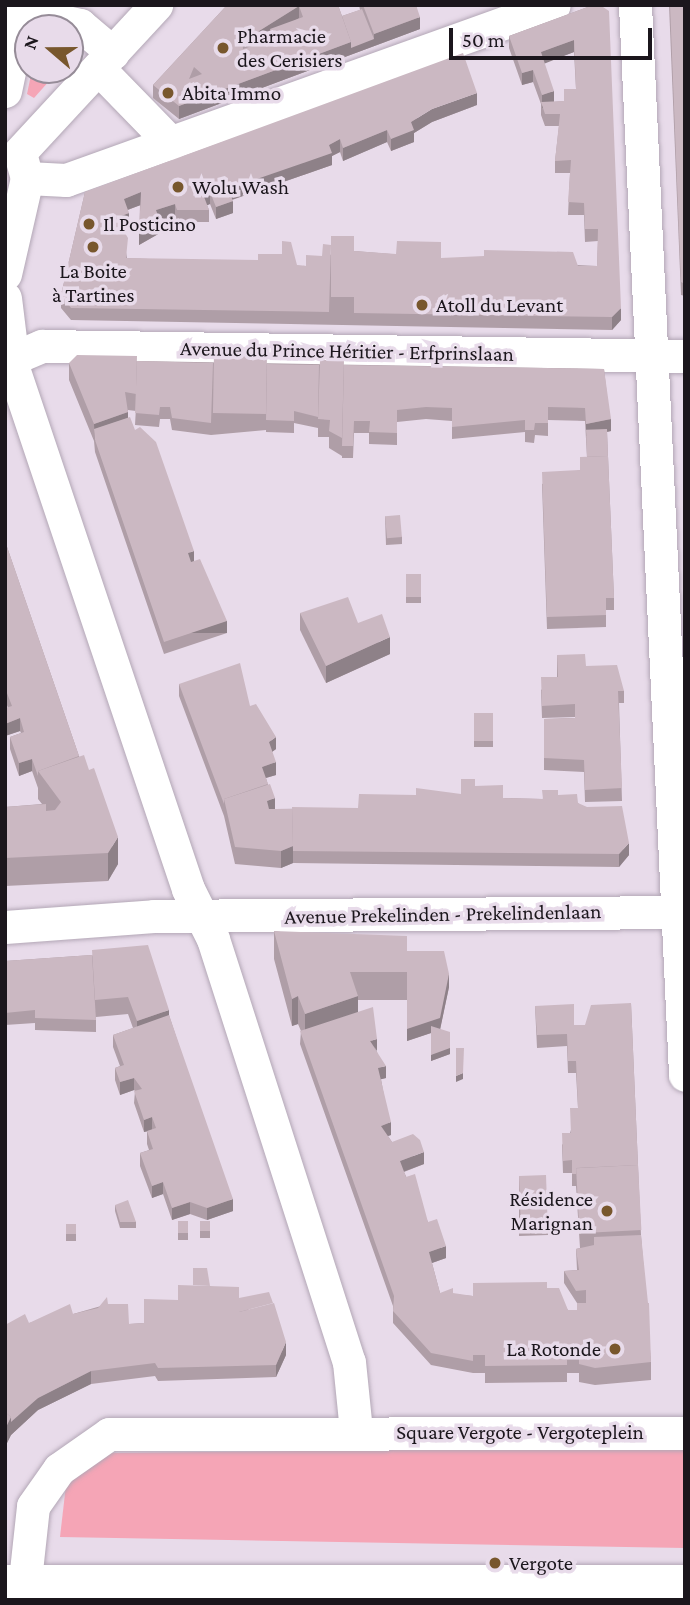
<!DOCTYPE html>
<meta charset="utf-8">
<style>
body{margin:0}
#map{position:relative;width:690px;height:1605px;overflow:hidden;background:#e8dbea;font-family:"Crimson Pro",serif}
div>[style]{position:absolute}
.green>*{inset:0;background:#f5a5b6}
.roads{filter:drop-shadow(0 0 2px #b3a7b6) drop-shadow(0 0 2px #b3a7b6)}
.minor>*{height:33px;margin:-16.5px;padding:0 16.5px;transform-origin:16.5px;border-radius:16.5px;background:#fff}
.wall>*{inset:0;background:#af9ea7;transform-origin:0 0}
.shaded-wall>*{inset:0;background:#8e8188;transform-origin:0 0}
.building>*{inset:0;background:#cbb8c2;transform-origin:0 0}
.dots>*{width:19px;height:19px;translate:-50% -50%;box-sizing:border-box;border:4px solid #e8dbea;border-radius:50%}
span{translate:-50% -50%;white-space:nowrap;text-align:center;line-height:1.15;-webkit-text-stroke:7px #e8dbea;paint-order:stroke}
.poi-label{font-size:21px;color:#1b161c}
.left{translate:0 -50%;text-align:left}
.right{translate:-100% -50%;text-align:right}
.street-label{font-size:21px;color:#1b161c}
.frame{position:absolute;inset:0;border:7px solid #1b161c;pointer-events:none}
.north{position:absolute;left:14px;top:14px;width:70px;height:70px;box-sizing:border-box;background:#e8dbea;border:2px solid #968c98;border-radius:50%;rotate:290deg;font-size:19px;font-weight:700;line-height:28px;text-align:center;color:#1b161c}
.north::after{content:'';display:block;margin:auto;width:24px;height:32px;background:#78572d;clip-path:polygon(50% 0,100% 100%,50% 72%,0 100%)}
.scale{position:absolute;left:449px;top:28px;width:203px;height:32px;box-sizing:border-box;border:4px solid #1b161c;border-top:0;padding-left:9px;font-size:21px;line-height:24px;white-space:nowrap;color:#1b161c;-webkit-text-stroke:5px #e8dbea;paint-order:stroke}
</style>
<div id="map">
<div class="green">
<div style="clip-path:polygon(32px 70px,59px 70px,34px 98px,27px 94px)"></div>
<div style="clip-path:polygon(685px 1447px,685px 1548px,60px 1537px,66px 1485px,101px 1453px)"></div>
</div>
<div class="roads">
<div class="minor">
<div style="left:635px;top:5px;width:1071px;rotate:87.32deg"></div>
<div style="left:5px;top:8px;width:77px;rotate:12.8deg"></div>
<div style="left:80px;top:25px;width:43px;rotate:40.3deg"></div>
<div style="left:98px;top:68px;width:105px;rotate:45.8deg"></div>
<div style="left:5px;top:91px;width:88px;rotate:-78.2deg"></div>
<div style="left:19px;top:153px;width:202px;rotate:-47.2deg"></div>
<div style="left:27px;top:178px;width:39px;rotate:3deg"></div>
<div style="left:66px;top:180px;width:518px;rotate:-19.73deg"></div>
<div style="left:5px;top:274px;width:98px;rotate:-77.1deg"></div>
<div style="left:27px;top:178px;width:22px;rotate:-106deg"></div>
<div style="left:5px;top:298px;width:74px;rotate:83deg"></div>
<div style="left:14px;top:371px;width:546px;rotate:71.43deg"></div>
<div style="left:188px;top:889px;width:56px;rotate:63.4deg"></div>
<div style="left:213px;top:939px;width:444px;rotate:72.2deg"></div>
<div style="left:349px;top:1362px;width:69px;rotate:84.2deg"></div>
<div style="left:11px;top:359px;width:34px;rotate:-23deg"></div>
<div style="left:42px;top:346px;width:643px;rotate:0.89deg"></div>
<div style="left:5px;top:927px;width:149px;rotate:-4.2deg"></div>
<div style="left:154px;top:916px;width:531px;rotate:-0.43deg"></div>
<div style="left:25px;top:1580px;width:74px;rotate:-83.8deg"></div>
<div style="left:33px;top:1506px;width:45px;rotate:-54.9deg"></div>
<div style="left:59px;top:1469px;width:61px;rotate:-35deg"></div>
<div style="left:109px;top:1434px;width:576px;rotate:-0.1deg"></div>
<div style="left:5px;top:1581px;width:680px"></div>
</div>
</div>
<div class="wall">
<div style="clip-path:polygon(evenodd,227px 5px,338px 5px,342px 16px,360px 10px,359px 5px,416px 5px,420px 29px,179px 119px,153px 98px,153px 85px,227px 5px,270px 36px,271px 42px,266px 44px,264px 40px,270px 36px)"></div>
<div style="clip-path:polygon(evenodd,593px 5px,621px 320px,612px 330px,71px 320px,61px 308px,61px 295px,85px 192px,477px 105px,432px 122px,414px 133px,414px 142px,391px 151px,387px 142px,343px 161px,340px 152px,332px 156px,332px 165px,232px 200px,233px 213px,216px 219px,210px 204px,207px 205px,209px 210px,209px 222px,177px 222px,175px 216px,160px 221px,160px 233px,139px 245px,140px 205px,128px 210px,129px 225px,122px 228px,127px 258px,306px 266px,322px 256px,354px 251px,441px 258px,597px 266px,598px 241px,585px 242px,584px 215px,568px 215px,570px 173px,555px 173px,555px 161px,559px 126px,545px 126px,541px 115px,541px 104px,533px 82px,522px 85px,509px 48px,509px 36px,593px 5px,574px 52px,576px 89px,564px 101px,554px 102px,544px 63px,574px 52px)"></div>
<div style="clip-path:polygon(669px 5px,685px 5px,685px 296px,681px 295px)"></div>
<div style="clip-path:polygon(137px 361px,604px 369px,611px 431px,607px 432px,614px 598px,614px 610px,606px 610px,606px 627px,547px 629px,542px 484px,580px 470px,587px 457px,585px 421px,548px 420px,548px 436px,535px 435px,534px 443px,525px 442px,525px 432px,452px 439px,452px 421px,426px 419px,397px 422px,397px 445px,369px 444px,369px 433px,354px 433px,353px 458px,342px 458px,342px 450px,342px 456px,329px 448px,329px 437px,318px 437px,318px 428px,294px 423px,294px 433px,266px 432px,266px 422px,266px 430px,211px 435px,172px 430px,170px 419px,160px 419px,159px 427px,135px 425px,136px 407px,136px 411px,128px 410px,128px 418px,227px 633px,164px 654px,95px 452px,94px 441px,69px 380px,69px 363px)"></div>
<div style="clip-path:polygon(385px 516px,402px 537px,402px 544px,386px 545px)"></div>
<div style="clip-path:polygon(5px 541px,79px 756px,118px 864px,108px 881px,5px 886px,5px 807px,42px 804px,38px 799px,38px 788px,32px 771px,19px 776px,10px 749px,10px 737px,21px 733px,20px 731px,5px 736px,5px 708px,8px 708px,5px 700px)"></div>
<div style="left:406px;top:574px;width:15px;height:29px"></div>
<div style="clip-path:polygon(300px 613px,358px 623px,390px 654px,326px 683px,300px 630px)"></div>
<div style="clip-path:polygon(557px 655px,586px 666px,624px 691px,624px 703px,619px 703px,622px 801px,585px 802px,584px 772px,544px 770px,544px 719px,575px 718px,575px 717px,542px 718px,541px 690px,557px 677px)"></div>
<div style="clip-path:polygon(179px 684px,250px 706px,276px 749px,272px 752px,276px 775px,266px 778px,275px 809px,358px 808px,416px 795px,461px 794px,475px 786px,503px 798px,542px 799px,558px 795px,578px 803px,629px 855px,619px 867px,293px 863px,281px 868px,235px 864px,224px 816px,179px 696px)"></div>
<div style="left:474px;top:713px;width:19px;height:34px"></div>
<div style="clip-path:polygon(274px 931px,407px 951px,449px 987px,440px 1029px,450px 1054px,431px 1061px,431px 1033px,407px 1041px,407px 1000px,358px 1000px,358px 1012px,377px 1052px,386px 1078px,381px 1079px,391px 1135px,388px 1136px,392px 1142px,424px 1164px,404px 1172px,428px 1222px,446px 1258px,432px 1263px,440px 1293px,473px 1296px,547px 1288px,568px 1310px,577px 1310px,577px 1303px,564px 1283px,564px 1271px,577px 1270px,576px 1249px,580px 1248px,576px 1186px,572px 1186px,572px 1173px,563px 1173px,562px 1145px,570px 1133px,578px 1108px,576px 1073px,568px 1073px,567px 1046px,537px 1048px,535px 1006px,574px 1025px,585px 1025px,631px 1003px,641px 1235px,651px 1362px,651px 1380px,595px 1385px,579px 1382px,579px 1373px,567px 1373px,567px 1382px,485px 1383px,485px 1373px,473px 1373px,431px 1365px,393px 1323px,393px 1306px,300px 1044px,301px 1031px,298px 1024px,292px 1026px,274px 959px)"></div>
<div style="clip-path:polygon(92px 955px,169px 1015px,233px 1211px,207px 1220px,190px 1214px,172px 1220px,163px 1194px,152px 1198px,140px 1166px,140px 1153px,149px 1150px,147px 1144px,147px 1131px,152px 1130px,144px 1132px,134px 1103px,135px 1091px,134px 1090px,120px 1095px,115px 1080px,115px 1068px,120px 1066px,113px 1047px,113px 1035px,133px 1028px,128px 1014px,96px 1017px,96px 1032px,35px 1030px,35px 1023px,5px 1025px,5px 961px)"></div>
<div style="clip-path:polygon(519px 1176px,548px 1222px,548px 1235px,519px 1236px)"></div>
<div style="clip-path:polygon(115px 1205px,136px 1222px,136px 1228px,120px 1228px,115px 1211px)"></div>
<div style="left:178px;top:1221px;width:10px;height:19px"></div>
<div style="left:200px;top:1221px;width:10px;height:17px"></div>
<div style="left:66px;top:1224px;width:10px;height:17px"></div>
<div style="clip-path:polygon(210px 1286px,239px 1298px,286px 1355px,276px 1377px,158px 1381px,155px 1376px,91px 1384px,38px 1410px,11px 1435px,5px 1447px,5px 1325px,29px 1323px,73px 1314px,108px 1304px,129px 1324px,144px 1323px,178px 1300px)"></div>
</div>
<div class="shaded-wall">
<div style="clip-path:polygon(299px 6px,299px 18px,272px 35px,270px 29px,270px 36px,259px 43px,259px 31px)"></div>
<div style="clip-path:polygon(420px 17px,420px 29px,179px 119px,179px 106px,351px 42px,374px 39px,374px 34px)"></div>
<div style="clip-path:polygon(574px 40px,574px 52px,541px 65px,541px 52px)"></div>
<div style="clip-path:polygon(533px 70px,533px 82px,522px 85px,522px 73px)"></div>
<div style="clip-path:polygon(554px 91px,554px 103px,542px 108px,542px 95px)"></div>
<div style="clip-path:polygon(477px 93px,477px 105px,432px 122px,414px 133px,414px 142px,391px 151px,391px 139px,411px 122px,432px 109px)"></div>
<div style="clip-path:polygon(387px 130px,387px 142px,343px 161px,343px 148px)"></div>
<div style="clip-path:polygon(340px 139px,340px 152px,332px 156px,332px 165px,228px 201px,228px 189px,329px 145px)"></div>
<div style="clip-path:polygon(141px 192px,141px 205px,124px 211px,124px 199px)"></div>
<div style="clip-path:polygon(210px 192px,210px 204px,203px 207px,203px 194px)"></div>
<div style="clip-path:polygon(233px 201px,233px 213px,216px 219px,216px 207px)"></div>
<div style="clip-path:polygon(175px 204px,175px 216px,160px 221px,160px 233px,139px 245px,139px 232px,156px 210px)"></div>
<div style="clip-path:polygon(129px 213px,129px 225px,116px 230px,116px 218px)"></div>
<div style="clip-path:polygon(621px 308px,621px 320px,612px 330px,612px 317px)"></div>
<div style="clip-path:polygon(128px 412px,128px 430px,95px 441px,94px 424px)"></div>
<div style="clip-path:polygon(611px 419px,611px 431px,586px 436px,586px 424px)"></div>
<div style="clip-path:polygon(194px 551px,194px 563px,188px 565px,188px 553px)"></div>
<div style="left:227px;top:621px;width:12px;height:66px;rotate:90deg"></div>
<div style="clip-path:polygon(390px 637px,390px 654px,326px 683px,326px 666px)"></div>
<div style="clip-path:polygon(20px 718px,20px 731px,5px 736px,5px 724px)"></div>
<div style="clip-path:polygon(276px 737px,276px 749px,269px 754px,269px 742px)"></div>
<div style="clip-path:polygon(32px 759px,32px 771px,19px 776px,19px 763px)"></div>
<div style="clip-path:polygon(276px 762px,276px 775px,262px 779px,262px 767px)"></div>
<div style="clip-path:polygon(275px 798px,275px 816px,228px 815px)"></div>
<div style="clip-path:polygon(118px 837px,118px 864px,108px 881px,108px 853px)"></div>
<div style="clip-path:polygon(629px 843px,629px 855px,619px 867px,619px 854px)"></div>
<div style="clip-path:polygon(293px 846px,293px 863px,281px 868px,281px 851px)"></div>
<div style="clip-path:polygon(449px 974px,449px 987px,440px 1030px,407px 1041px,407px 1029px)"></div>
<div style="clip-path:polygon(298px 996px,298px 1024px,292px 1026px,292px 999px)"></div>
<div style="clip-path:polygon(358px 996px,358px 1024px,305px 1042px,305px 1014px)"></div>
<div style="clip-path:polygon(169px 1010px,169px 1027px,137px 1038px,137px 1021px)"></div>
<div style="clip-path:polygon(450px 1038px,450px 1054px,431px 1061px,431px 1055px)"></div>
<div style="clip-path:polygon(377px 1039px,377px 1051px,370px 1041px)"></div>
<div style="clip-path:polygon(386px 1066px,386px 1078px,378px 1080px,378px 1068px)"></div>
<div style="clip-path:polygon(463px 1073px,463px 1079px,456px 1082px,456px 1076px)"></div>
<div style="clip-path:polygon(134px 1078px,134px 1090px,120px 1095px,120px 1082px)"></div>
<div style="clip-path:polygon(152px 1117px,152px 1130px,144px 1132px,144px 1120px)"></div>
<div style="clip-path:polygon(391px 1122px,391px 1135px,381px 1138px,381px 1126px)"></div>
<div style="clip-path:polygon(424px 1152px,424px 1164px,400px 1173px,400px 1161px)"></div>
<div style="clip-path:polygon(163px 1182px,163px 1194px,152px 1198px,152px 1186px)"></div>
<div style="clip-path:polygon(233px 1199px,233px 1211px,207px 1220px,207px 1208px)"></div>
<div style="clip-path:polygon(190px 1202px,190px 1214px,172px 1220px,172px 1208px)"></div>
<div style="clip-path:polygon(446px 1246px,446px 1258px,429px 1264px,429px 1252px)"></div>
<div style="clip-path:polygon(286px 1342px,286px 1355px,276px 1377px,276px 1365px)"></div>
<div style="clip-path:polygon(91px 1371px,91px 1384px,38px 1410px,11px 1435px,5px 1447px,5px 1429px,11px 1417px,38px 1398px)"></div>
</div>
<div class="building">
<div style="clip-path:polygon(evenodd,227px 5px,338px 5px,351px 42px,179px 106px,153px 85px,227px 5px,299px 6px,303px 17px,270px 29px,274px 41px,266px 44px,259px 31px,299px 6px,227px 5px,242px 36px,255px 45px,243px 49px,242px 36px,227px 5px,194px 67px,202px 74px,189px 79px,194px 67px)"></div>
<div style="clip-path:polygon(363px 5px,416px 5px,420px 17px,374px 34px)"></div>
<div style="clip-path:polygon(593px 5px,600px 5px,609px 11px,621px 308px,612px 317px,354px 313px,354px 251px,396px 254px,397px 241px,441px 242px,441px 258px,484px 256px,484px 250px,573px 252px,578px 266px,597px 266px,598px 229px,585px 229px,584px 203px,568px 202px,571px 160px,555px 161px,560px 114px,545px 114px,541px 102px,564px 101px,564px 89px,576px 89px,574px 40px,541px 52px,554px 91px,542px 95px,533px 70px,522px 73px,509px 36px)"></div>
<div style="clip-path:polygon(670px 5px,685px 5px,685px 284px,681px 282px)"></div>
<div style="clip-path:polygon(362px 9px,374px 39px,351px 48px,351px 42px,342px 16px)"></div>
<div style="clip-path:polygon(463px 53px,477px 93px,432px 109px,411px 122px,414px 130px,391px 139px,387px 130px,343px 148px,340px 139px,329px 145px,332px 153px,228px 189px,233px 201px,216px 207px,210px 192px,203px 194px,209px 210px,177px 210px,175px 204px,156px 210px,160px 221px,139px 232px,141px 192px,124px 199px,129px 213px,116px 218px,128px 238px,126px 258px,258px 260px,258px 254px,282px 254px,282px 241px,291px 242px,297px 265px,306px 266px,306px 255px,322px 256px,323px 244px,331px 245px,329px 312px,71px 308px,61px 295px,85px 192px)"></div>
<div style="left:331px;top:236px;width:23px;height:61px"></div>
<div style="left:214px;top:353px;width:53px;height:60px;rotate:1deg"></div>
<div style="clip-path:polygon(77px 355px,137px 356px,136px 394px,125px 392px,128px 412px,94px 424px,69px 363px)"></div>
<div style="clip-path:polygon(320px 360px,344px 360px,342px 438px,329px 431px,330px 420px,318px 419px)"></div>
<div style="clip-path:polygon(137px 361px,213px 363px,211px 423px,172px 418px,170px 407px,160px 407px,159px 415px,135px 413px)"></div>
<div style="clip-path:polygon(267px 364px,319px 365px,318px 417px,294px 411px,294px 421px,266px 420px)"></div>
<div style="clip-path:polygon(344px 365px,604px 369px,611px 419px,586px 424px,585px 408px,548px 407px,548px 423px,535px 423px,534px 430px,525px 430px,525px 420px,452px 427px,452px 408px,426px 407px,397px 410px,397px 433px,369px 432px,370px 421px,354px 421px,353px 446px,342px 446px)"></div>
<div style="clip-path:polygon(130px 417px,135px 430px,140px 427px,156px 442px,194px 551px,188px 553px,191px 562px,200px 559px,227px 621px,164px 642px,95px 440px,94px 429px)"></div>
<div style="left:607px;top:429px;width:27px;height:21px;rotate:88deg"></div>
<div style="clip-path:polygon(608px 456px,614px 598px,606px 598px,606px 615px,547px 617px,542px 472px,580px 470px,580px 457px)"></div>
<div style="left:400px;top:515px;width:22px;height:15px;rotate:85deg"></div>
<div style="clip-path:polygon(5px 541px,79px 756px,38px 771px,38px 776px,32px 759px,19px 763px,10px 737px,24px 732px,20px 718px,5px 724px,5px 708px,12px 706px,5px 688px)"></div>
<div style="left:406px;top:574px;width:15px;height:23px"></div>
<div style="clip-path:polygon(348px 597px,358px 623px,382px 614px,390px 637px,326px 666px,300px 613px)"></div>
<div style="clip-path:polygon(585px 654px,586px 666px,617px 665px,624px 691px,618px 691px,622px 788px,585px 790px,584px 760px,544px 758px,544px 719px,575px 718px,575px 704px,542px 706px,541px 677px,558px 677px,557px 655px)"></div>
<div style="clip-path:polygon(240px 663px,250px 706px,256px 704px,276px 737px,269px 742px,276px 762px,262px 767px,268px 784px,224px 799px,224px 804px,179px 684px)"></div>
<div style="left:474px;top:713px;width:19px;height:28px"></div>
<div style="clip-path:polygon(84px 755px,89px 770px,94px 768px,118px 837px,108px 853px,5px 858px,5px 807px,46px 804px,46px 811px,55px 810px,61px 802px,38px 771px)"></div>
<div style="clip-path:polygon(461px 779px,475px 779px,475px 786px,503px 785px,503px 798px,543px 799px,542px 790px,558px 790px,558px 795px,577px 794px,578px 803px,587px 807px,622px 806px,629px 843px,619px 854px,293px 851px,292px 807px,358px 808px,359px 794px,416px 795px,416px 788px,461px 794px)"></div>
<div style="clip-path:polygon(270px 784px,275px 798px,267px 801px,269px 809px,292px 809px,293px 846px,281px 851px,235px 847px,224px 799px)"></div>
<div style="clip-path:polygon(274px 931px,407px 936px,407px 972px,350px 972px,358px 996px,305px 1014px,298px 996px,292px 999px)"></div>
<div style="clip-path:polygon(148px 945px,169px 1010px,137px 1021px,128px 997px,95px 1000px,92px 950px)"></div>
<div style="clip-path:polygon(407px 951px,444px 951px,449px 974px,440px 1018px,407px 1029px)"></div>
<div style="clip-path:polygon(92px 955px,96px 1020px,35px 1018px,35px 1010px,5px 1013px,5px 961px)"></div>
<div style="clip-path:polygon(631px 1003px,638px 1165px,576px 1168px,576px 1174px,572px 1174px,572px 1160px,563px 1161px,562px 1133px,571px 1133px,570px 1108px,578px 1108px,576px 1061px,568px 1061px,567px 1034px,537px 1035px,535px 1006px,574px 1004px,574px 1025px,585px 1025px,591px 1005px)"></div>
<div style="clip-path:polygon(373px 1007px,377px 1039px,370px 1041px,386px 1066px,378px 1068px,391px 1122px,381px 1126px,392px 1142px,413px 1134px,420px 1140px,424px 1152px,400px 1161px,406px 1177px,415px 1174px,428px 1222px,437px 1219px,446px 1246px,429px 1252px,440px 1293px,453px 1288px,453px 1293px,473px 1296px,473px 1361px,431px 1353px,393px 1311px,394px 1296px,300px 1031px)"></div>
<div style="clip-path:polygon(169px 1015px,233px 1199px,207px 1208px,190px 1202px,172px 1208px,163px 1182px,152px 1186px,140px 1153px,153px 1149px,147px 1131px,156px 1128px,152px 1117px,144px 1120px,134px 1091px,142px 1089px,134px 1078px,120px 1082px,115px 1068px,124px 1065px,113px 1035px)"></div>
<div style="clip-path:polygon(431px 1026px,450px 1032px,450px 1048px,431px 1055px)"></div>
<div style="clip-path:polygon(456px 1048px,464px 1048px,463px 1073px,456px 1076px)"></div>
<div style="left:638px;top:1165px;width:65px;height:62px;rotate:87deg"></div>
<div style="left:546px;top:1175px;width:47px;height:27px;rotate:88deg"></div>
<div style="clip-path:polygon(128px 1200px,136px 1222px,120px 1222px,115px 1205px)"></div>
<div style="left:178px;top:1221px;width:10px;height:12px"></div>
<div style="left:200px;top:1221px;width:10px;height:10px"></div>
<div style="left:66px;top:1224px;width:10px;height:10px"></div>
<div style="clip-path:polygon(641px 1235px,648px 1303px,586px 1303px,586px 1290px,576px 1291px,564px 1271px,579px 1270px,576px 1249px,594px 1245px,594px 1237px)"></div>
<div style="clip-path:polygon(193px 1268px,207px 1268px,210px 1286px,193px 1285px)"></div>
<div style="clip-path:polygon(547px 1282px,547px 1288px,559px 1288px,568px 1310px,577px 1310px,577px 1303px,649px 1303px,651px 1362px,595px 1368px,579px 1364px,579px 1355px,567px 1356px,567px 1365px,485px 1366px,485px 1355px,473px 1355px,473px 1283px)"></div>
<div style="clip-path:polygon(178px 1285px,239px 1287px,239px 1312px,274px 1303px,286px 1342px,276px 1365px,158px 1368px,155px 1363px,91px 1371px,38px 1398px,11px 1422px,11px 1417px,5px 1412px,5px 1325px,25px 1314px,29px 1323px,70px 1304px,73px 1314px,98px 1308px,107px 1297px,108px 1304px,128px 1304px,129px 1324px,144px 1323px,144px 1299px,178px 1300px)"></div>
<div style="clip-path:polygon(269px 1292px,273px 1303px,239px 1312px,239px 1298px)"></div>
<div style="clip-path:polygon(5px 1412px,11px 1417px,5px 1429px)"></div>
</div>
<div class="dots">
<div style="left:223px;top:48px;background:#78572d"></div>
<div style="left:168px;top:93px;background:#78572d"></div>
<div style="left:178px;top:187px;background:#78572d"></div>
<div style="left:89px;top:224px;background:#78572d"></div>
<div style="left:93px;top:247px;background:#78572d"></div>
<div style="left:422px;top:305px;background:#78572d"></div>
<div style="left:607px;top:1211px;background:#78572d"></div>
<div style="left:615px;top:1349px;background:#78572d"></div>
<div style="left:495px;top:1563px;background:#78572d"></div>
</div>
<div class="poi-label">
<span class="left" style="left:237px;top:48px">Pharmacie<br>des Cerisiers</span>
<span class="left" style="left:182px;top:93px">Abita Immo</span>
<span class="left" style="left:192px;top:187px">Wolu Wash</span>
<span class="left" style="left:103px;top:224px">Il Posticino</span>
<span style="left:93px;top:283px">La Boite<br>à Tartines</span>
<span class="left" style="left:436px;top:305px">Atoll du Levant</span>
<span class="right" style="left:593px;top:1211px">Résidence<br>Marignan</span>
<span class="right" style="left:601px;top:1349px">La Rotonde</span>
<span class="left" style="left:509px;top:1563px">Vergote</span>
</div>
<div class="street-label">
<span style="left:347px;top:351px;rotate:1deg">Avenue du Prince Héritier - Erfprinslaan</span>
<span style="left:443px;top:914px;rotate:-1deg">Avenue Prekelinden - Prekelindenlaan</span>
<span style="left:520px;top:1432px">Square Vergote - Vergoteplein</span>
</div>
<div class="frame"></div>
<div class="north">N</div>
<div class="scale">50 m</div>
</div>
